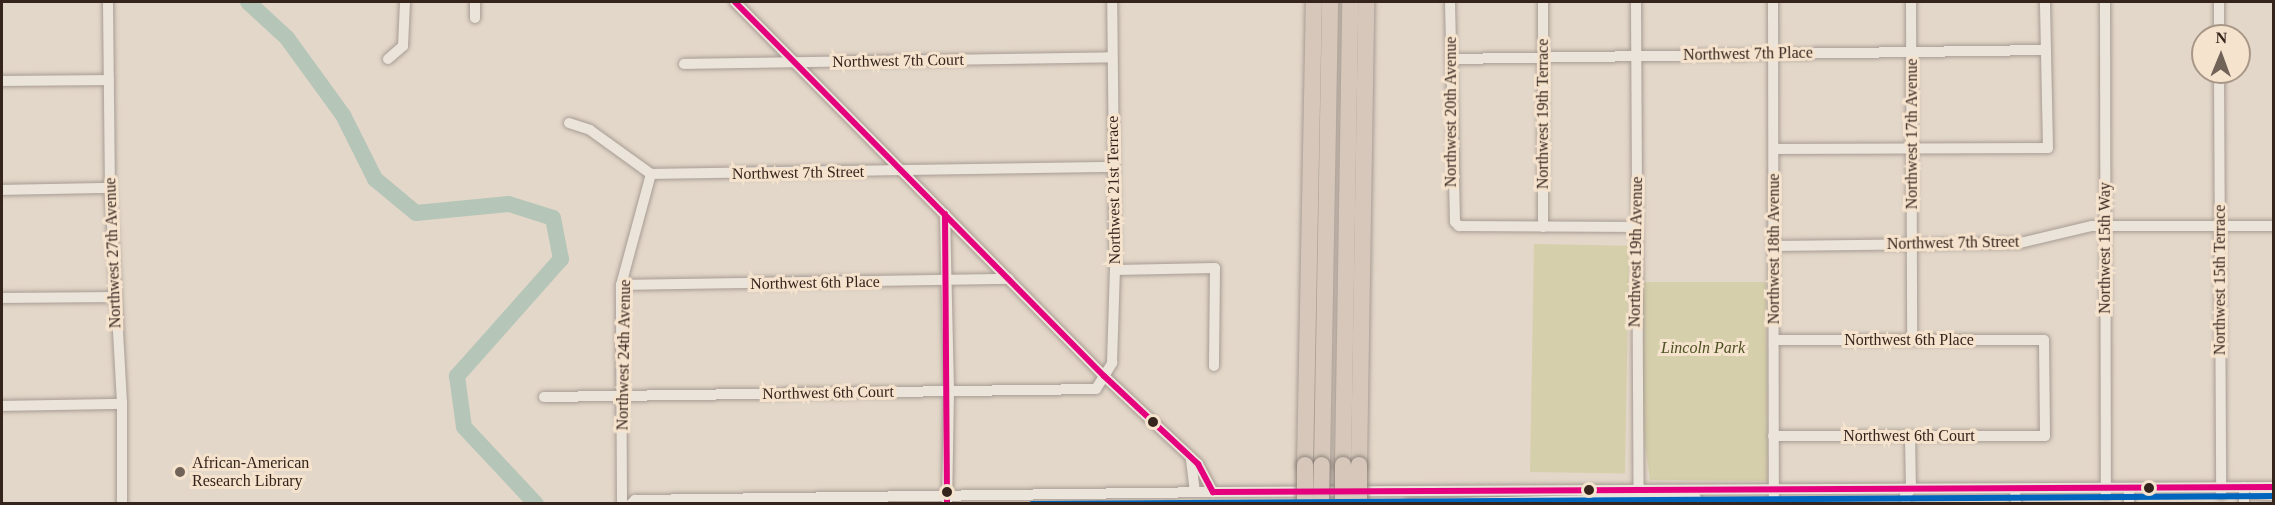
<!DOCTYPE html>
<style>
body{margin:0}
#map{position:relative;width:2275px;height:505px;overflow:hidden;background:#e3d7c9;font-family:Georgia,serif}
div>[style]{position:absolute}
.green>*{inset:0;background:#d6cfab;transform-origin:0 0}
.river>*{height:16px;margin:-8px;padding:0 8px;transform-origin:8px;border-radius:8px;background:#b5c6b9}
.roads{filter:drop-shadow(0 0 2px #a89c93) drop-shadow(0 0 2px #a89c93)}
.minor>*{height:10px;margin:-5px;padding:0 5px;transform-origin:5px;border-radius:5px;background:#ebe4db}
.highway>*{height:16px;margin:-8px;padding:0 8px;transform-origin:8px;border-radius:8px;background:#d6c7ba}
.bridges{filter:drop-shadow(0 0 2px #8d8279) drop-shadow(0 0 2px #8d8279)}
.highway-bridge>*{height:16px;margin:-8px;padding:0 8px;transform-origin:8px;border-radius:8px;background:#d6c7ba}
.bus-1>*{height:6px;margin:-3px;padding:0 3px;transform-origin:3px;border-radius:3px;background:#e5007d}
.bus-2>*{height:6px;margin:-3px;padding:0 3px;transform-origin:3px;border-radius:3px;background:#0065bd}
.dots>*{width:16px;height:16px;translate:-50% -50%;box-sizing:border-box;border:3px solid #f5e3cd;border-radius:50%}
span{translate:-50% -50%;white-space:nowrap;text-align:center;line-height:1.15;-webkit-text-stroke:6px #f5e3cd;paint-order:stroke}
.street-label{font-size:16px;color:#35241c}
.park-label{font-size:16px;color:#4d5122;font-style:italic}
.poi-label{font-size:16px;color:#35241c}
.left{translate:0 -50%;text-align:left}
.frame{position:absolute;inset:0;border:3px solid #35241c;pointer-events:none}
.north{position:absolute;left:2191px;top:24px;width:60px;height:60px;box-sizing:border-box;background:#f5e3cd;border:2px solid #a89786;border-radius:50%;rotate:1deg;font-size:16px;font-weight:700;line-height:24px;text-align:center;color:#35241c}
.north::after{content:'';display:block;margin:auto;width:21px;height:27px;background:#726359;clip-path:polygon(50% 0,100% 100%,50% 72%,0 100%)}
</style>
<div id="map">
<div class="green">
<div style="left:1534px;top:244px;width:95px;height:228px;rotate:1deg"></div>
<div style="clip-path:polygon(1640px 282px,1766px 282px,1768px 481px,1650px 480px,1641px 413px)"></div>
</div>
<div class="river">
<div style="left:248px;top:2px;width:53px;rotate:42.7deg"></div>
<div style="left:287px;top:38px;width:95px;rotate:54deg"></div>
<div style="left:343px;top:115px;width:72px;rotate:63.4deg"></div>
<div style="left:375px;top:179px;width:53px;rotate:39.7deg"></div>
<div style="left:416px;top:213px;width:93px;rotate:-5.5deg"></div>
<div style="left:509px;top:204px;width:46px;rotate:17.7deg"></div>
<div style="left:553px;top:218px;width:42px;rotate:79deg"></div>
<div style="left:561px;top:259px;width:157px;rotate:131.6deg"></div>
<div style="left:457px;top:376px;width:51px;rotate:82.2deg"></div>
<div style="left:464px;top:427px;width:105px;rotate:46.9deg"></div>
</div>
<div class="roads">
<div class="minor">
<div style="left:108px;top:2px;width:186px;rotate:89.4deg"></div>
<div style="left:110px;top:188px;width:216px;rotate:86.8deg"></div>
<div style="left:122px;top:404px;width:100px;rotate:90deg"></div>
<div style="left:735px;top:2px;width:525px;rotate:45.39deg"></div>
<div style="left:1104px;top:376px;width:129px;rotate:43.1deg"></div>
<div style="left:1198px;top:464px;width:32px;rotate:62deg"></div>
<div style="left:1450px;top:2px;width:220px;rotate:88.7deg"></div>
<div style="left:1455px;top:222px;width:6px;rotate:45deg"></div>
<div style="left:1459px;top:226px;width:178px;rotate:0.3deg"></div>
<div style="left:1543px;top:2px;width:225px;rotate:90deg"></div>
<div style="left:1636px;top:2px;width:493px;rotate:89.7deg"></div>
<div style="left:1773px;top:2px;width:495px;rotate:89.9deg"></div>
<div style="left:1911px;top:2px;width:337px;rotate:89.8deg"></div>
<div style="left:2105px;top:2px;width:492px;rotate:89.9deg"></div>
<div style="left:2219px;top:2px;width:34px;rotate:90deg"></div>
<div style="left:475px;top:18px;width:16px;rotate:-90deg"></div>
<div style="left:388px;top:59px;width:20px;rotate:-41deg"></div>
<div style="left:403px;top:46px;width:44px;rotate:-87.4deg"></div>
<div style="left:1451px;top:59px;width:595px;rotate:-0.87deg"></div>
<div style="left:684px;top:64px;width:428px;rotate:-0.9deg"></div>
<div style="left:2219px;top:72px;width:422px;rotate:89.7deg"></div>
<div style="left:2px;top:81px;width:107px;rotate:-0.5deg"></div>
<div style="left:569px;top:123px;width:22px;rotate:18deg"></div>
<div style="left:590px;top:130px;width:75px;rotate:35.8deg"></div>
<div style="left:651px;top:174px;width:463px;rotate:-0.9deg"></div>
<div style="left:1774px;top:149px;width:274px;rotate:-0.2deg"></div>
<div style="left:2048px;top:148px;width:146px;rotate:-91.2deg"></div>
<div style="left:2px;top:190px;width:108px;rotate:-1.1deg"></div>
<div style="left:945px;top:214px;width:178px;rotate:88.7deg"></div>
<div style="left:949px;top:392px;width:111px;rotate:91deg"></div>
<div style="left:1774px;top:246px;width:246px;rotate:-0.7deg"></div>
<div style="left:2020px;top:243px;width:74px;rotate:-13.3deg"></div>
<div style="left:2092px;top:226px;width:182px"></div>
<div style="left:1115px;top:270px;width:100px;rotate:-1.1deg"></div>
<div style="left:1215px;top:268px;width:98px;rotate:90.6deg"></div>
<div style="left:621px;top:285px;width:388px;rotate:-0.9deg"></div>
<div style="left:2px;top:298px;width:111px;rotate:-0.5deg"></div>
<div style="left:544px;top:397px;width:552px;rotate:-0.83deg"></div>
<div style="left:1096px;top:389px;width:31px;rotate:-58deg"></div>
<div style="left:1112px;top:363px;width:93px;rotate:-88.2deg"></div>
<div style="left:1115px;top:270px;width:268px;rotate:-90.6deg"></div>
<div style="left:2px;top:406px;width:120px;rotate:-1deg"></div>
<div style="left:1773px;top:436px;width:272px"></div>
<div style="left:2045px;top:436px;width:96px;rotate:-90.6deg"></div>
<div style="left:2044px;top:340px;width:270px;rotate:180deg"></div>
<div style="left:1191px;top:460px;width:32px;rotate:83deg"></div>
<div style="left:2244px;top:487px;width:17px;rotate:90deg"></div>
<div style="left:2015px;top:489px;width:15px;rotate:86deg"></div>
<div style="left:2255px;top:494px;width:19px;rotate:3deg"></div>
<div style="left:622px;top:504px;width:219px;rotate:-90.3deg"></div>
<div style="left:621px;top:285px;width:115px;rotate:-74.9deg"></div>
<div style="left:631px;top:504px;width:6px;rotate:-45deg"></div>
<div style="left:635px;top:500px;width:578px;rotate:-0.79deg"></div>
<div style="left:1213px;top:492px;width:1061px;rotate:-0.27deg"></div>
<div style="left:1409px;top:504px;width:287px;rotate:-1.2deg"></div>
<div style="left:1906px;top:504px;width:8px;rotate:-97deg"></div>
<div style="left:1905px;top:496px;width:9px;rotate:-49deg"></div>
<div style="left:1911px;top:489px;width:53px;rotate:-91.1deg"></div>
<div style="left:2129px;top:504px;width:16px;rotate:-90deg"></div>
</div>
<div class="highway">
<div style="left:1305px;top:465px;width:463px;rotate:-88.9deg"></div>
<div style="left:1322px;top:465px;width:463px;rotate:-89deg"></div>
<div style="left:1343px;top:465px;width:463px;rotate:-89.1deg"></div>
<div style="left:1359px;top:465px;width:463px;rotate:-89.1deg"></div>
</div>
</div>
<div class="bridges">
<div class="highway-bridge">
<div style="left:1343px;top:465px;width:39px;rotate:90deg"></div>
<div style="left:1359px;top:465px;width:39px;rotate:90deg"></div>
<div style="left:1305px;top:504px;width:39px;rotate:-90deg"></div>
<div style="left:1321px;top:504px;width:39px;rotate:-89deg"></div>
</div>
</div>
<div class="bus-1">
<div style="left:735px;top:2px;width:525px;rotate:45.39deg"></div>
<div style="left:1104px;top:376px;width:129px;rotate:43.1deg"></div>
<div style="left:1198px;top:464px;width:32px;rotate:62deg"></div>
<div style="left:1213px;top:492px;width:1061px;rotate:-0.27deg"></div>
<div style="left:945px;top:214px;width:290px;rotate:89.6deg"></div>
</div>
<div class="bus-2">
<div style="left:1032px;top:504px;width:1242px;rotate:-0.37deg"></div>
</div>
<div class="dots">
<div style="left:1153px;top:422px;background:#35241c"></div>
<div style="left:180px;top:472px;background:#726359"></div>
<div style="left:2149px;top:488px;background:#35241c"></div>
<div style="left:1589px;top:490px;background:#35241c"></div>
<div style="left:947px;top:492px;background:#35241c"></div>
</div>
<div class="street-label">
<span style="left:1748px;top:54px;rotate:-1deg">Northwest 7th Place</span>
<span style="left:898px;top:61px;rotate:-1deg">Northwest 7th Court</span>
<span style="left:1451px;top:112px;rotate:-90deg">Northwest 20th Avenue</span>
<span style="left:1543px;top:114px;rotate:-90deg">Northwest 19th Terrace</span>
<span style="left:1912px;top:134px;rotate:-90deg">Northwest 17th Avenue</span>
<span style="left:798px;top:173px;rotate:-1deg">Northwest 7th Street</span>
<span style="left:1114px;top:190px;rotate:-91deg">Northwest 21st Terrace</span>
<span style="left:1953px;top:243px;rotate:-1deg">Northwest 7th Street</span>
<span style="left:2105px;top:248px;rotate:-90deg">Northwest 15th Way</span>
<span style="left:1774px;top:249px;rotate:-90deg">Northwest 18th Avenue</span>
<span style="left:1636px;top:252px;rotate:-89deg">Northwest 19th Avenue</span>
<span style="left:113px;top:253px;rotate:-92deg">Northwest 27th Avenue</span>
<span style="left:2220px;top:280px;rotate:-90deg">Northwest 15th Terrace</span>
<span style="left:815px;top:283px;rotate:-1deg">Northwest 6th Place</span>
<span style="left:1909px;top:340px">Northwest 6th Place</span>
<span style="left:624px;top:355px;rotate:-89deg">Northwest 24th Avenue</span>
<span style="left:828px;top:393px;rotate:-1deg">Northwest 6th Court</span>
<span style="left:1909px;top:436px">Northwest 6th Court</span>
</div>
<div class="park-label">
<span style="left:1703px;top:348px">Lincoln Park</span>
</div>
<div class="poi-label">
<span class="left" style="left:192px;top:472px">African-American<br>Research Library</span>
</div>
<div class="frame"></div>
<div class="north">N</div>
</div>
